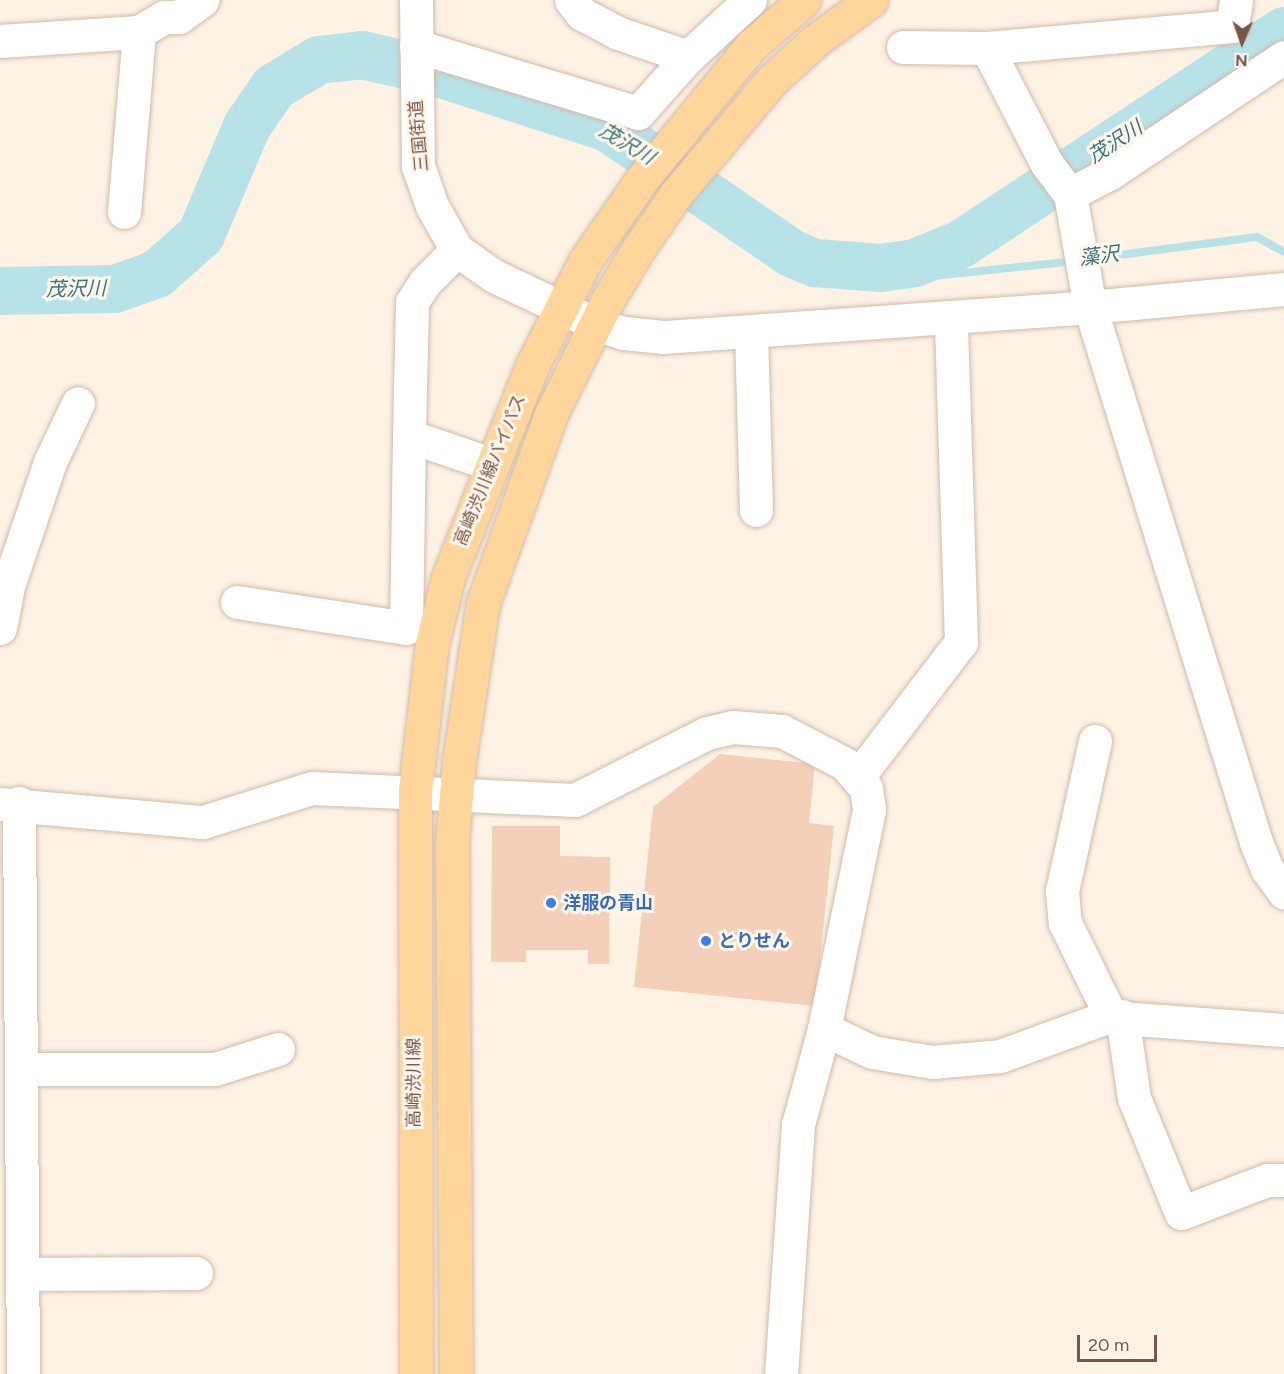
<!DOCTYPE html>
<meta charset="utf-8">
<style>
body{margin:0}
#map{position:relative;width:1284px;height:1374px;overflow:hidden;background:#fdf2e4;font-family:Figtree,"Noto Sans JP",sans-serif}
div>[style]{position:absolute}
.stream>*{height:8px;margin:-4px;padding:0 4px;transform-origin:4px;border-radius:4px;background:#b7e2e8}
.river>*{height:48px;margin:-24px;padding:0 24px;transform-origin:24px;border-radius:24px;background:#b7e2e8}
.building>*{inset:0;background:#f4cfba}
.roads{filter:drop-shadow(0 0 2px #d1bbac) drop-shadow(0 0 2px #d1bbac)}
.minor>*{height:33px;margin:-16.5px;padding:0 16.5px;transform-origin:16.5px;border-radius:16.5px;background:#fff}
.major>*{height:33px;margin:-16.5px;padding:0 16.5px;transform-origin:16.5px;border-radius:16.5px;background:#fed59a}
.dots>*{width:16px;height:16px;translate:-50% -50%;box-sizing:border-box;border:3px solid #fff6eb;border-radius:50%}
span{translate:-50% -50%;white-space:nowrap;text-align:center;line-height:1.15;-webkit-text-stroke:6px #fff6eb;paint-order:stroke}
.street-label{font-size:18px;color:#775748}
.shop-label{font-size:18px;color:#366cbe;font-weight:700}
.left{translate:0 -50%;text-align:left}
.water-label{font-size:20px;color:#3b747d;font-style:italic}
.north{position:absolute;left:1212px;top:12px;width:60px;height:60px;-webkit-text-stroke:4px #fff6eb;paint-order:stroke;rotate:182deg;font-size:16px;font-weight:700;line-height:24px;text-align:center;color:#775748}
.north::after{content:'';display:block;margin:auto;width:21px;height:27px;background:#775748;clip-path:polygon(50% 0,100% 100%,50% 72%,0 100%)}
.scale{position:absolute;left:1077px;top:1335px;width:80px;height:27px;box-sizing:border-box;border:3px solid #775748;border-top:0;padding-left:8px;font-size:18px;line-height:21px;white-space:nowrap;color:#775748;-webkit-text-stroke:4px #fff6eb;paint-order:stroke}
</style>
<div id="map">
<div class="stream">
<div style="left:1089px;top:259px;width:169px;rotate:-7.5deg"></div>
<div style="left:1257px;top:237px;width:31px;rotate:29deg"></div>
<div style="left:915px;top:263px;width:22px;rotate:36deg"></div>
<div style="left:933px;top:276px;width:144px;rotate:-6deg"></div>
</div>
<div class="river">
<div style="left:0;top:291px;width:115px;rotate:-1deg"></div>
<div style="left:115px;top:289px;width:45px;rotate:-19.7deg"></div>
<div style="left:157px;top:274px;width:59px;rotate:-41.6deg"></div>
<div style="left:201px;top:235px;width:118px;rotate:-67.1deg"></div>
<div style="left:247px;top:126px;width:47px;rotate:-55.3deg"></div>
<div style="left:274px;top:87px;width:52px;rotate:-31deg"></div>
<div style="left:319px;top:60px;width:43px;rotate:-6.6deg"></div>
<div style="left:362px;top:55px;width:72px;rotate:12.9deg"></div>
<div style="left:432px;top:71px;width:185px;rotate:17.9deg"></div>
<div style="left:608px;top:128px;width:222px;rotate:34.3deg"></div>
<div style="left:791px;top:253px;width:26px;rotate:23deg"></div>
<div style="left:815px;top:263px;width:66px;rotate:4.3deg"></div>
<div style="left:881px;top:268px;width:34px;rotate:-8deg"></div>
<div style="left:915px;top:263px;width:50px;rotate:-22.4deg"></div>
<div style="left:961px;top:244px;width:387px;rotate:-33.4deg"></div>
</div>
<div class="building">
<div style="clip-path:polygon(720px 754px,815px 764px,809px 823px,834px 826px,815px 1006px,634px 987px,653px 807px)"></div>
<div style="clip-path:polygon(492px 826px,560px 826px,560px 856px,610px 857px,609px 964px,588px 964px,588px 950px,526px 950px,526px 962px,491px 962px)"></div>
</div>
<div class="roads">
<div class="minor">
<div style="left:416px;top:0;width:166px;rotate:89.3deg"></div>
<div style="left:418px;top:166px;width:42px;rotate:70.7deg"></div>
<div style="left:432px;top:206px;width:51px;rotate:60.4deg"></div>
<div style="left:457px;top:250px;width:45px;rotate:35.1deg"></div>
<div style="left:494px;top:276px;width:113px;rotate:25.2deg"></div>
<div style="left:596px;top:324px;width:29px;rotate:18deg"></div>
<div style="left:624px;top:333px;width:40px;rotate:5.7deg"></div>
<div style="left:664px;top:337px;width:427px;rotate:-4deg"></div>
<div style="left:1090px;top:307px;width:195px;rotate:-5.3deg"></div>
<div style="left:571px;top:0;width:18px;rotate:52deg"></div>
<div style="left:582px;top:14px;width:41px;rotate:27.8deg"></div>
<div style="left:618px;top:33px;width:74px;rotate:18.9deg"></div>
<div style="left:0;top:41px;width:139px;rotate:-3.7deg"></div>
<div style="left:139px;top:32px;width:29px;rotate:-31deg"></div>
<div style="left:164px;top:17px;width:15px"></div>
<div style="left:179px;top:17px;width:29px;rotate:-36deg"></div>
<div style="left:416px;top:46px;width:232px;rotate:16.8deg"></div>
<div style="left:638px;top:113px;width:75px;rotate:-48.2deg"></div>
<div style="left:688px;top:57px;width:84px;rotate:-42.6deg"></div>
<div style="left:903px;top:47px;width:84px;rotate:0.7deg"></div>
<div style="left:987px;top:48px;width:246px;rotate:-5.1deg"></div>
<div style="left:1232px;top:26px;width:26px;rotate:-81deg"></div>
<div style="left:987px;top:48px;width:131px;rotate:62.7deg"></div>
<div style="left:1047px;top:164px;width:38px;rotate:53deg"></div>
<div style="left:1070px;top:194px;width:115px;rotate:80deg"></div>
<div style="left:1090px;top:307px;width:560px;rotate:72.76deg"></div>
<div style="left:1256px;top:842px;width:29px;rotate:68deg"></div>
<div style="left:1267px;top:869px;width:29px;rotate:54deg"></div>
<div style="left:1070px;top:194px;width:45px;rotate:-27.7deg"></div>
<div style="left:1110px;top:173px;width:209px;rotate:-33.7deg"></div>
<div style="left:124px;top:212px;width:181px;rotate:-85.2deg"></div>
<div style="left:457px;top:250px;width:45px;rotate:135deg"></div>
<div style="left:425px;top:282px;width:24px;rotate:123deg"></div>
<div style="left:412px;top:302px;width:134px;rotate:91.3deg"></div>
<div style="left:409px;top:436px;width:87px;rotate:18.9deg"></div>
<div style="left:751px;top:331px;width:179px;rotate:88.4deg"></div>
<div style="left:237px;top:602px;width:171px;rotate:8.7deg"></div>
<div style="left:406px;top:628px;width:192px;rotate:-89.1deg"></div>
<div style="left:0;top:628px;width:43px;rotate:-79.2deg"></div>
<div style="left:8px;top:586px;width:131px;rotate:-71.3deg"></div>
<div style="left:50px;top:462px;width:65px;rotate:-64.6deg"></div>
<div style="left:1095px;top:741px;width:154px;rotate:102.4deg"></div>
<div style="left:1062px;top:891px;width:32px;rotate:85deg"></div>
<div style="left:1065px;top:923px;width:104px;rotate:63.7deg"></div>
<div style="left:857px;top:778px;width:171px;rotate:-52.6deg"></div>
<div style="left:961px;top:642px;width:325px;rotate:-91.8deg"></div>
<div style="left:19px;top:803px;width:571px;rotate:89.6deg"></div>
<div style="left:0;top:804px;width:204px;rotate:5.1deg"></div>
<div style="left:203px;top:822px;width:114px;rotate:-17.3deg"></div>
<div style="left:312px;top:788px;width:263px;rotate:2.6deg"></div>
<div style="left:575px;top:800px;width:148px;rotate:-26.9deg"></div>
<div style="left:707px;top:733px;width:27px;rotate:-13deg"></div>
<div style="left:733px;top:727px;width:49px;rotate:4.7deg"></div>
<div style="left:782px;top:731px;width:71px;rotate:27.6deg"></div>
<div style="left:845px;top:764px;width:32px;rotate:49deg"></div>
<div style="left:866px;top:788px;width:22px;rotate:82deg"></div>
<div style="left:869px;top:810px;width:224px;rotate:101.6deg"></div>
<div style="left:824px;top:1029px;width:99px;rotate:105.2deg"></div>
<div style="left:798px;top:1125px;width:250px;rotate:93.9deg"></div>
<div style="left:1122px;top:1016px;width:83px;rotate:81.7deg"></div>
<div style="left:1134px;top:1098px;width:124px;rotate:67.8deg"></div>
<div style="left:1181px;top:1213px;width:92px;rotate:-21deg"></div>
<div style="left:1267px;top:1180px;width:17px"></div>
<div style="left:824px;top:1029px;width:53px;rotate:25.6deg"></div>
<div style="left:872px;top:1052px;width:61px;rotate:9.5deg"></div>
<div style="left:932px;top:1062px;width:68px;rotate:-5deg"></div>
<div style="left:1000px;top:1056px;width:114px;rotate:-20deg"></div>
<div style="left:1107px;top:1017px;width:177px;rotate:4.2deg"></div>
<div style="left:21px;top:1069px;width:194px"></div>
<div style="left:215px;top:1069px;width:66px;rotate:-17.6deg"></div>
<div style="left:22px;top:1274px;width:174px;rotate:-0.3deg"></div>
</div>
<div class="major">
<div style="left:416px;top:1374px;width:583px;rotate:-90.1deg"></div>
<div style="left:415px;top:791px;width:148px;rotate:-83.4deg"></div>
<div style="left:432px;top:644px;width:68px;rotate:-76.4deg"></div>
<div style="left:448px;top:578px;width:228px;rotate:-68.4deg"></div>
<div style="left:532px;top:366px;width:118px;rotate:-63.2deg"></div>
<div style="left:585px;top:261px;width:101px;rotate:-55.1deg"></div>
<div style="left:643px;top:178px;width:172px;rotate:-50.7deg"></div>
<div style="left:752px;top:45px;width:69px;rotate:-40.9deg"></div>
<div style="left:456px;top:1374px;width:532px;rotate:-90.43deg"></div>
<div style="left:452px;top:842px;width:81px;rotate:-85.1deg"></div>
<div style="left:459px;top:761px;width:160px;rotate:-81.4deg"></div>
<div style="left:483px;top:603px;width:201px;rotate:-70.2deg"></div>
<div style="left:551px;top:414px;width:126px;rotate:-63.6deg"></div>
<div style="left:607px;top:301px;width:62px;rotate:-58.9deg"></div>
<div style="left:639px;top:248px;width:65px;rotate:-55.6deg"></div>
<div style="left:676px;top:194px;width:148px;rotate:-49.9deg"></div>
<div style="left:771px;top:81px;width:61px;rotate:-42.3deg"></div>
<div style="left:816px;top:40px;width:68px;rotate:-36deg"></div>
</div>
</div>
<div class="dots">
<div style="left:551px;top:903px;background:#3f7fe0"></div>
<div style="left:706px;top:941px;background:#3f7fe0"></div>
</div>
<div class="street-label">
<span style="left:419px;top:136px;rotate:-95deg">三国街道</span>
<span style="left:490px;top:470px;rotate:-68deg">高崎渋川線バイパス</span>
<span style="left:414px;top:1083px;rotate:-90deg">高崎渋川線</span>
</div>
<div class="shop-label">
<span class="left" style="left:563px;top:903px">洋服の青山</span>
<span class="left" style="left:718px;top:941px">とりせん</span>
</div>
<div class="water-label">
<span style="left:1115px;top:142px;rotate:-33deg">茂沢川</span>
<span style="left:627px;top:144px;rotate:31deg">茂沢川</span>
<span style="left:1099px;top:256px;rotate:-7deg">藻沢</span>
<span style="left:76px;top:289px;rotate:-1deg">茂沢川</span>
</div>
<div class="north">N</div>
<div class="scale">20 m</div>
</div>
